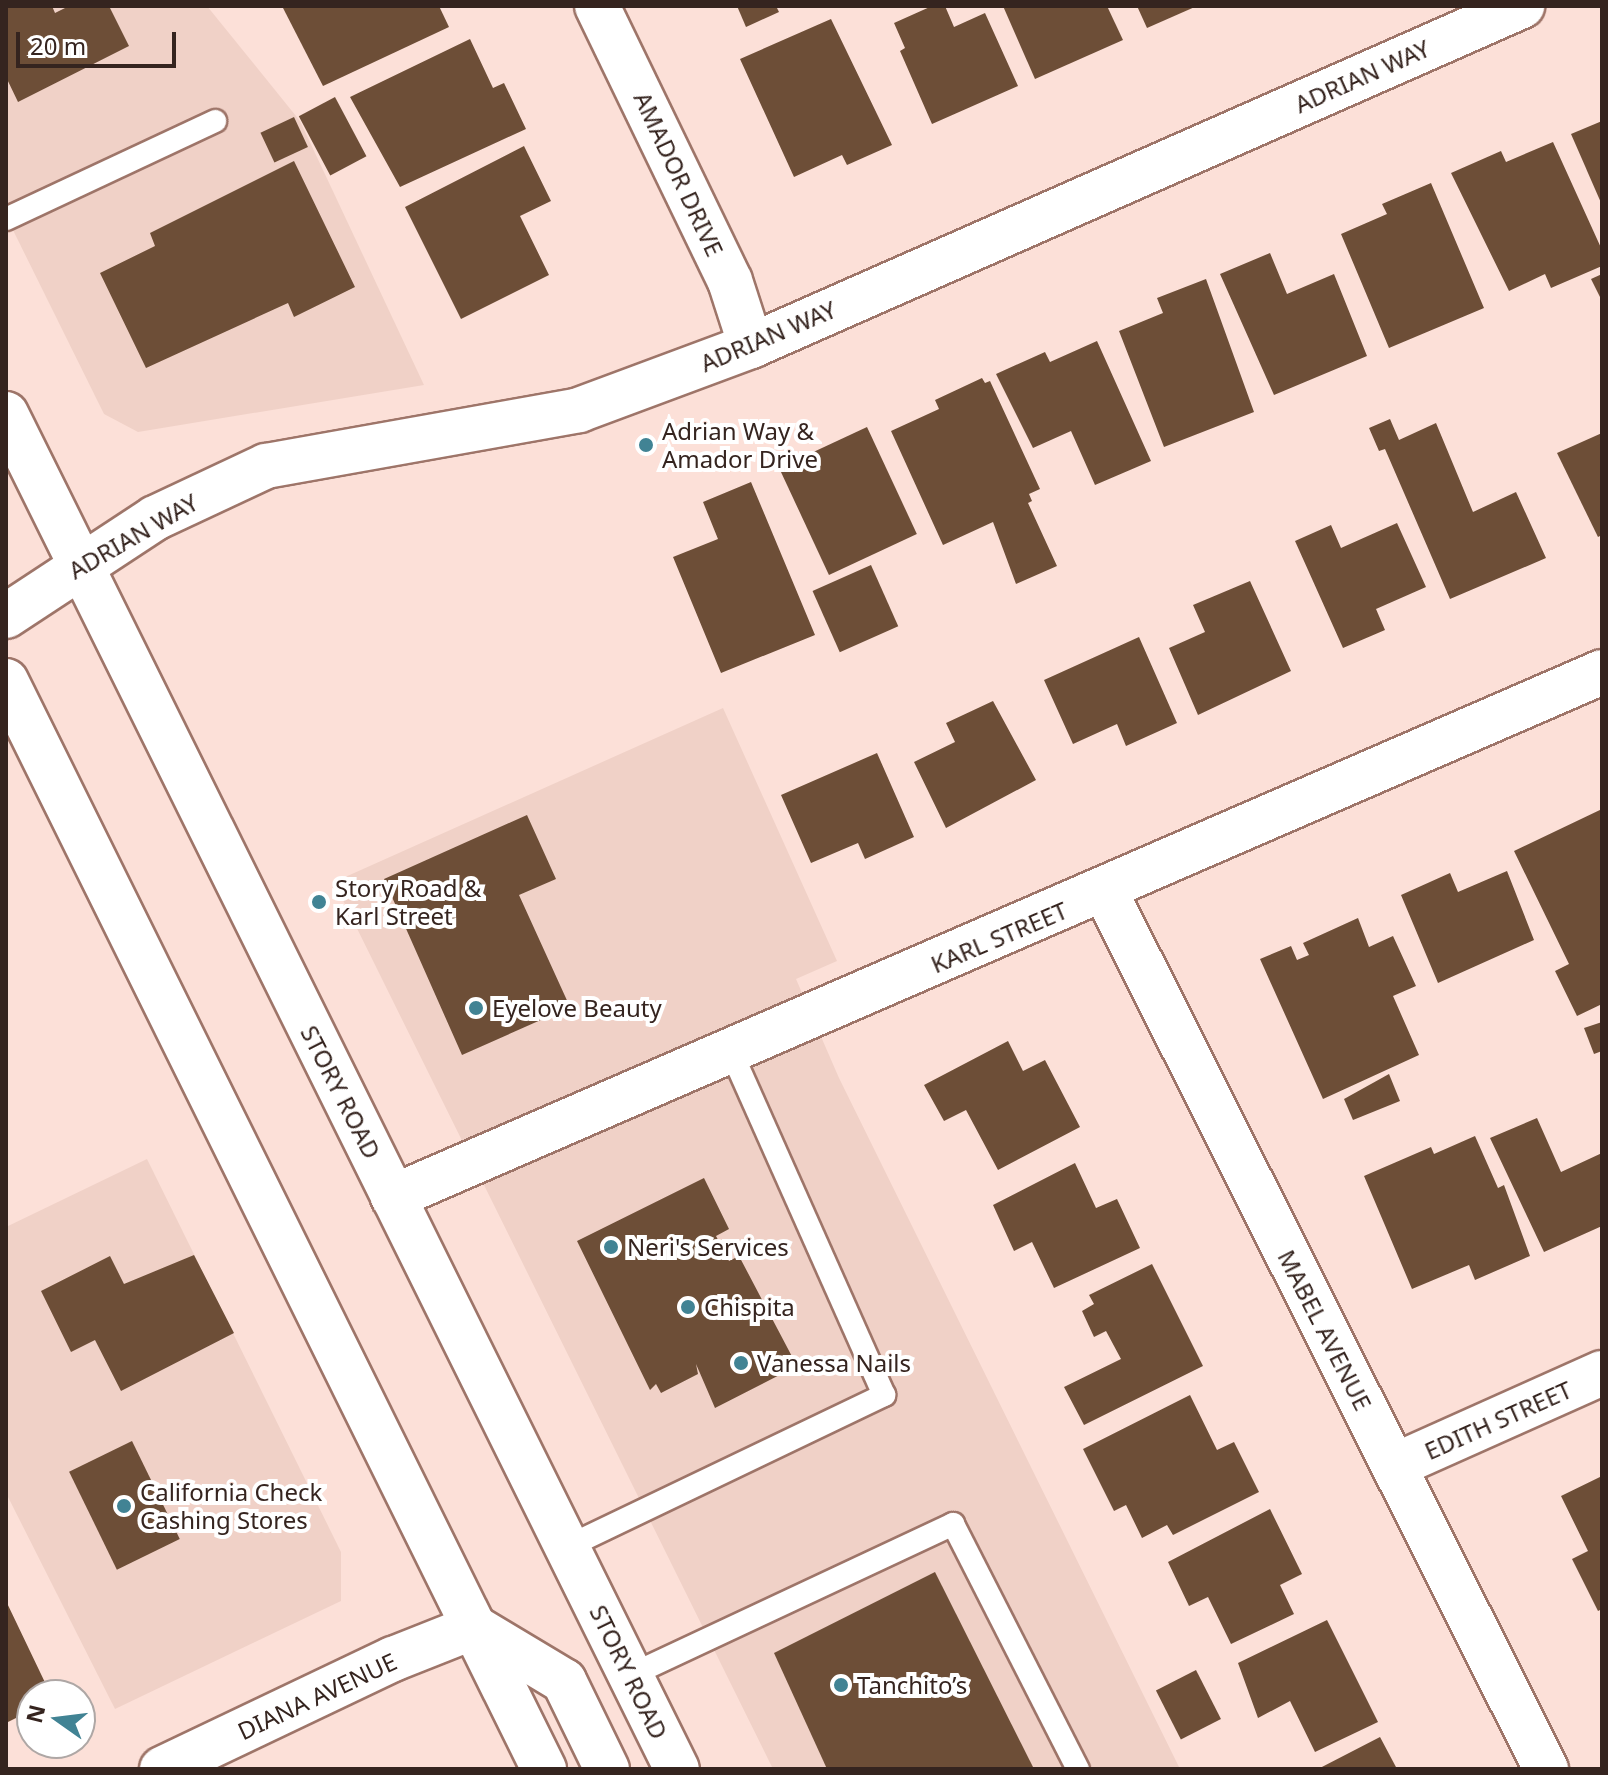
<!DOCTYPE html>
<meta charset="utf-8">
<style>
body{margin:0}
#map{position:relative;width:1608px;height:1775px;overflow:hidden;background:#fce0d8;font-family:"Noto Sans",sans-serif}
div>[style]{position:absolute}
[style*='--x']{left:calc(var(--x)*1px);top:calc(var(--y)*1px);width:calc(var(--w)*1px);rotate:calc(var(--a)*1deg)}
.built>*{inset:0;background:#f0d1c7}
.building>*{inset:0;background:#6d4e37;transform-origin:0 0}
.roads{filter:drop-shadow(2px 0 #9e7569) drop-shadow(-2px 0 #9e7569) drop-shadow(0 2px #9e7569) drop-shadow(0 -2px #9e7569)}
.lane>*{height:22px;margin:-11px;padding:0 11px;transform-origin:11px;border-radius:11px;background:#fff}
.street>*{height:44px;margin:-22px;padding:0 22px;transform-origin:22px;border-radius:22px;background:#fff}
.secondary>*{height:44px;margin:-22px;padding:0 22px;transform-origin:22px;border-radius:22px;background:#fff}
.primary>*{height:44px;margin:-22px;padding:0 22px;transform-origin:22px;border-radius:22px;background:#fff}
.dots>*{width:22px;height:22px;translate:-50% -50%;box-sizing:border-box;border:4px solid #fff;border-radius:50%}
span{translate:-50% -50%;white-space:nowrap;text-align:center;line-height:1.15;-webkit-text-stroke:8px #fff;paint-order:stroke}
.street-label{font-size:24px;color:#35241f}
.poi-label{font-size:24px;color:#35241f}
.left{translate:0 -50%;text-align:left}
.frame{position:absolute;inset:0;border:8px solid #35241f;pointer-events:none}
.north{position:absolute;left:16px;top:1679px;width:80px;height:80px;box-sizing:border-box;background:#fff;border:2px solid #aea7a5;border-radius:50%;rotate:284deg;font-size:22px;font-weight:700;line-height:32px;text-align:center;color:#35241f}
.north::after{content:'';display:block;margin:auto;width:28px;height:36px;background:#418394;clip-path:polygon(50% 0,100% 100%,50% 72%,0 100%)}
.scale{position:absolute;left:16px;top:32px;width:160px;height:36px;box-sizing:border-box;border:4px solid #35241f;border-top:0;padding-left:10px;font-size:24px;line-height:28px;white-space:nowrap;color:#35241f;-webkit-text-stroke:6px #fff;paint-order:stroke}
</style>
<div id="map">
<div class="built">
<div style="clip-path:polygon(6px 6px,207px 6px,300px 121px,424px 385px,138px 432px,104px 414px,6px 216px)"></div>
<div style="clip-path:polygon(723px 708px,837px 961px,796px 979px,839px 1078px,1180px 1769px,773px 1769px,334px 882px)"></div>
<div style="clip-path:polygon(147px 1159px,341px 1552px,341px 1601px,115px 1709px,6px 1493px,6px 1227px)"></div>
</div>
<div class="building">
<div style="clip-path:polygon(6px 6px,52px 6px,55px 13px,69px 6px,109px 6px,129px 46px,18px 102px,6px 77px)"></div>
<div style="clip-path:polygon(282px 6px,439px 6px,449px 27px,323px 86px)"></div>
<div style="clip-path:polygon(737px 6px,776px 6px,779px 12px,746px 27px)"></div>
<div style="clip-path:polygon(932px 6px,945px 6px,954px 27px,985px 13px,1018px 86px,932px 124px,900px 51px,905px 48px,894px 23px)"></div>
<div style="clip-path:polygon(1003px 6px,1107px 6px,1123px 40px,1035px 79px)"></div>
<div style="clip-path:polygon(1137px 6px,1197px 6px,1147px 28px)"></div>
<div style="clip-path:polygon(831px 19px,892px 145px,847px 165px,842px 155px,794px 177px,740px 59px)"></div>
<div style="clip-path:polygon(470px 39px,493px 88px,504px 83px,526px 129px,400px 187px,350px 97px)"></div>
<div style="left:335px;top:97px;width:67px;height:41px;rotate:62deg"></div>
<div style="left:294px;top:117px;width:33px;height:37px;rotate:65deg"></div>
<div style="clip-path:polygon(1602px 121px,1602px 205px,1571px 134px)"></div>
<div style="clip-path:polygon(1553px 142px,1602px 250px,1602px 266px,1551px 288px,1545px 274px,1509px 291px,1451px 173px,1501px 151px,1506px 162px)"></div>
<div style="clip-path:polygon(524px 146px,551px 201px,520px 216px,549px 275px,461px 319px,405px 207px)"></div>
<div style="clip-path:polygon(294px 161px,355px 287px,294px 317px,288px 303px,146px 368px,100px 273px,155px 246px,150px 233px)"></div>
<div style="clip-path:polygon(1431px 183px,1484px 308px,1389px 348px,1341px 234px,1387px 214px,1382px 204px)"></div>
<div style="clip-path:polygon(1270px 253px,1287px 294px,1334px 274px,1367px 356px,1274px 395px,1220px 274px)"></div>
<div style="clip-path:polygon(1602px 274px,1602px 301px,1591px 279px)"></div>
<div style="clip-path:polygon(1206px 279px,1254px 412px,1164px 447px,1119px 331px,1163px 313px,1157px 298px)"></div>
<div style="clip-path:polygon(1097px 341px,1151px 461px,1095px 485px,1071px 431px,1033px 448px,996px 374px,1045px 352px,1050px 362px)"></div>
<div style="clip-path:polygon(982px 378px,985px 383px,990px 381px,1040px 489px,1029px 494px,1032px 501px,1028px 503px,1057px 566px,1016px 584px,993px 522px,943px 545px,891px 431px,939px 409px,935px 400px)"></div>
<div style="clip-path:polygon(1390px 419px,1399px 440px,1436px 423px,1473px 512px,1516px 492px,1546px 558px,1450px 599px,1385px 449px,1379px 451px,1369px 428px)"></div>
<div style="left:867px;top:427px;width:118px;height:97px;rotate:65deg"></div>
<div style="clip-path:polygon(1602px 433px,1602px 535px,1598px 537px,1557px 453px)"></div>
<div style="clip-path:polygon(751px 482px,815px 635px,721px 673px,673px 557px,718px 539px,703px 502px)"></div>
<div style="clip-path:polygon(1397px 523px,1426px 587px,1376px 609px,1385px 630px,1343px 648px,1295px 541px,1331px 525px,1341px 548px)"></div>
<div style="left:871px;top:565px;width:67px;height:64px;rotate:66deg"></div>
<div style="clip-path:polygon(1250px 581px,1291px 671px,1198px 715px,1169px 648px,1205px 632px,1193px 605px)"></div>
<div style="clip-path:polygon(1139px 637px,1177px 723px,1126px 746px,1117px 724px,1073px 744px,1044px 680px)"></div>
<div style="clip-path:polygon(993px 701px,1036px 780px,946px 828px,914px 762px,955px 742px,946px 723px)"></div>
<div style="clip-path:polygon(877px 753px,914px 837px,865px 859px,858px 843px,811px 863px,781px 795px)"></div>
<div style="clip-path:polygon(1602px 809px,1602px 1004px,1577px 1016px,1555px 971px,1569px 964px,1514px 851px)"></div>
<div style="clip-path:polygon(527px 815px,556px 879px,519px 895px,570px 1007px,462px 1055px,384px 879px)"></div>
<div style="clip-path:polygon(1507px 871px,1534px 940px,1438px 983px,1401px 895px,1450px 873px,1458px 892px)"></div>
<div style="clip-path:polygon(1358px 918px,1369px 947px,1393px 936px,1416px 986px,1393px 996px,1419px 1055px,1323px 1099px,1260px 959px,1291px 946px,1297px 960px,1309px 955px,1303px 943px)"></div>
<div style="clip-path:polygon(1602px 1022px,1602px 1051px,1594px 1054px,1584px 1028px)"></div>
<div style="clip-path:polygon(1008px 1041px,1023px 1071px,1045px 1060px,1080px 1127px,998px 1170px,966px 1110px,944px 1121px,924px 1085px)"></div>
<div style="clip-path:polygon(1389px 1074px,1400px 1101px,1353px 1120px,1344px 1099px)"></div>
<div style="clip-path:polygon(1537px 1118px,1561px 1172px,1602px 1153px,1602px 1226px,1544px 1252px,1490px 1138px)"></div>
<div style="clip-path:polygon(1475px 1136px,1498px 1188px,1504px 1185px,1530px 1256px,1475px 1280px,1469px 1265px,1412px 1289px,1364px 1176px,1431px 1147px,1434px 1154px)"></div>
<div style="clip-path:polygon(1075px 1163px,1096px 1208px,1117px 1199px,1140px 1248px,1054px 1288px,1032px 1242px,1014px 1251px,993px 1205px)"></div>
<div style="clip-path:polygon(704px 1178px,729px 1229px,716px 1236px,729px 1261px,739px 1256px,797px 1366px,715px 1408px,696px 1364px,698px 1374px,661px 1393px,656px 1384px,650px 1390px,577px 1241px)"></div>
<div style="clip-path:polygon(194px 1255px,234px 1333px,121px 1391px,95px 1340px,71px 1352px,41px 1291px,110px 1256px,124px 1284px)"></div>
<div style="clip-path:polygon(1152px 1264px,1203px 1366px,1084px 1425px,1064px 1387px,1121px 1359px,1106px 1331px,1094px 1337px,1082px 1311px,1094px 1304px,1089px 1295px)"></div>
<div style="clip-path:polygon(1190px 1395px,1217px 1450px,1234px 1442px,1259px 1492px,1173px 1535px,1167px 1525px,1142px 1538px,1126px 1505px,1114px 1511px,1083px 1449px)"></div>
<div style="left:132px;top:1441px;width:109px;height:70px;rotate:64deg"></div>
<div style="clip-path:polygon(1602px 1476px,1602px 1609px,1598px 1611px,1572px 1559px,1588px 1551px,1561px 1496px)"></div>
<div style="clip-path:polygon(1270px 1509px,1302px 1574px,1280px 1585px,1294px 1614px,1231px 1644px,1208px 1597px,1189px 1606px,1168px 1562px)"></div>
<div style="clip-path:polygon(935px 1572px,1034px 1769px,827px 1769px,774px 1653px)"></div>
<div style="clip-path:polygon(6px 1601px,51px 1695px,32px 1695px,32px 1710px,6px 1723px)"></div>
<div style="clip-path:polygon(1327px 1620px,1378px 1722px,1315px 1752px,1290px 1701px,1258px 1718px,1238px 1663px)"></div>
<div style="left:1196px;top:1670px;width:55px;height:45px;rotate:63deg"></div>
<div style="clip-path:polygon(1380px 1737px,1397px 1769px,1318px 1769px)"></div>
</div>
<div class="roads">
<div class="lane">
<div style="--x:6;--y:219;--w:231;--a:-25.1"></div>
<div style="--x:567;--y:1547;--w:352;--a:-25.6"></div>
<div style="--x:884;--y:1395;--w:376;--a:-114"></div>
<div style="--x:631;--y:1675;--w:356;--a:-25.1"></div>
<div style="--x:953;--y:1524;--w:275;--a:63"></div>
</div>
<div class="street">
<div style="--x:597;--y:6;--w:305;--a:64.2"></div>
<div style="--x:730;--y:281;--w:68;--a:72.1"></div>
<div style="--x:1105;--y:891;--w:983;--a:63.33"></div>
<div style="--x:1394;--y:1466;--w:228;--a:-24.1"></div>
<div style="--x:162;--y:1769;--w:256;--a:-25.5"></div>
<div style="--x:393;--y:1659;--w:87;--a:-21.6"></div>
</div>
<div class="secondary">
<div style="--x:6;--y:616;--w:178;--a:-33.3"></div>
<div style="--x:155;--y:518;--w:123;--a:-25.1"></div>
<div style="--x:266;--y:466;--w:318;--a:-10.1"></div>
<div style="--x:579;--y:410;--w:184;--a:-20.4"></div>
<div style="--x:751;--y:346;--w:843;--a:-23.8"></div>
<div style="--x:393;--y:1197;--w:1318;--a:-23.47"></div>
</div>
<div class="primary">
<div style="--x:6;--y:414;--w:1512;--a:63.66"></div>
<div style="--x:6;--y:681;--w:1214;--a:63.69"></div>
<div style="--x:474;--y:1627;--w:105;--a:31"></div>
<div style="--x:564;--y:1681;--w:98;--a:64"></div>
</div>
</div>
<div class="dots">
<div style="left:646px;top:445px;background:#418394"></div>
<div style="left:319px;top:902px;background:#418394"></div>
<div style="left:476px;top:1008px;background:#418394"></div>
<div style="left:611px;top:1247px;background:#418394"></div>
<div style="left:688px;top:1307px;background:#418394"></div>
<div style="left:741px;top:1363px;background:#418394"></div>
<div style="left:124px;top:1506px;background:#418394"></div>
<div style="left:841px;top:1685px;background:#418394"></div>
</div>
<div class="street-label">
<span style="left:1362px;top:76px;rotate:-24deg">ADRIAN WAY</span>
<span style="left:679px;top:174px;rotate:65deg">AMADOR DRIVE</span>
<span style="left:768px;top:336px;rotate:-23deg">ADRIAN WAY</span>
<span style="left:133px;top:536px;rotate:-30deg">ADRIAN WAY</span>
<span style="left:999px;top:937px;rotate:-23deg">KARL STREET</span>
<span style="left:341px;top:1092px;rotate:63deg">STORY ROAD</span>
<span style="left:1325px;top:1330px;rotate:63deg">MABEL AVENUE</span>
<span style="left:1498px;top:1420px;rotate:-24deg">EDITH STREET</span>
<span style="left:629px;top:1672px;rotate:64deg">STORY ROAD</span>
<span style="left:317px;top:1696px;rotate:-25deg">DIANA AVENUE</span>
</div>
<div class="poi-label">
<span class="left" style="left:662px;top:445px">Adrian Way &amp;<br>Amador Drive</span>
<span class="left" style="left:335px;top:902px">Story Road &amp;<br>Karl Street</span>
<span class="left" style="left:492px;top:1008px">Eyelove Beauty</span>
<span class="left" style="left:627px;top:1247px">Neri's Services</span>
<span class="left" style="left:704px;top:1307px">Chispita</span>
<span class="left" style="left:757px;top:1363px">Vanessa Nails</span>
<span class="left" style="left:140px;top:1506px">California Check<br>Cashing Stores</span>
<span class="left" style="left:857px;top:1685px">Tanchito’s</span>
</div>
<div class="frame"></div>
<div class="north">N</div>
<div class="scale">20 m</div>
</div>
